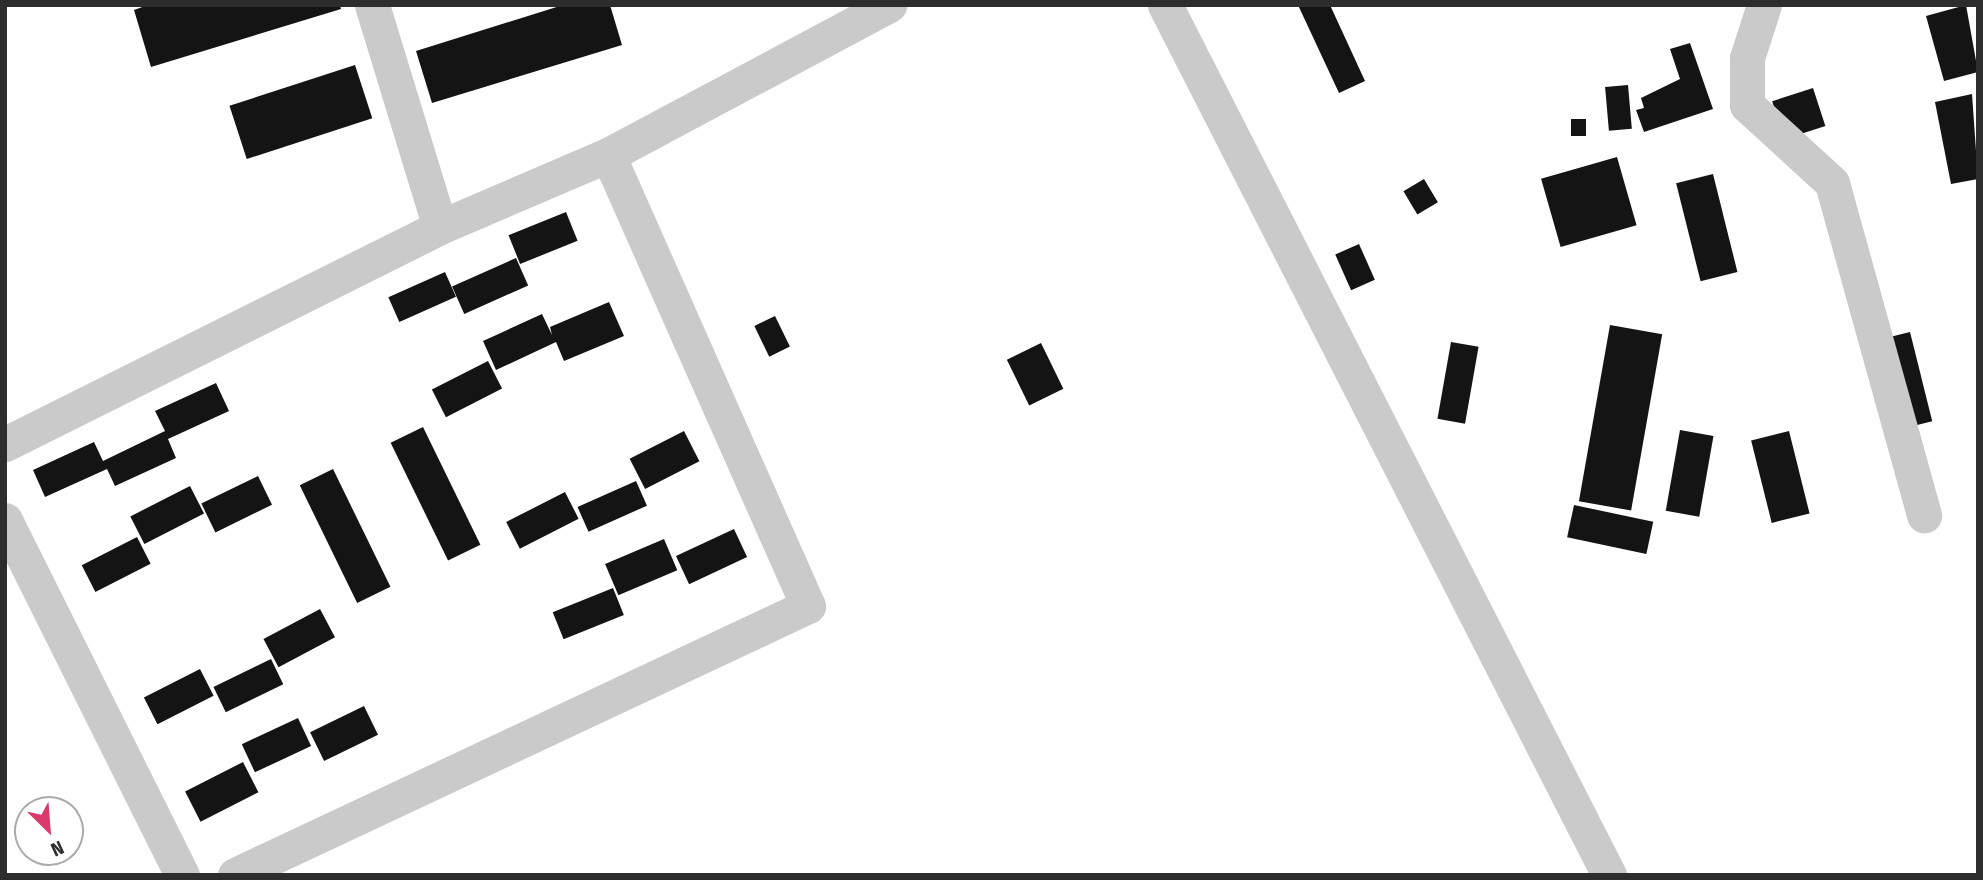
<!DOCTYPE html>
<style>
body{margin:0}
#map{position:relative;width:1983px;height:880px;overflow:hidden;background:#fff;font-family:"Fira Sans Condensed",sans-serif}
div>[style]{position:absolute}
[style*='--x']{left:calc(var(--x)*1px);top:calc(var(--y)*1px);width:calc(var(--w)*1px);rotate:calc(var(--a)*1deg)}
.building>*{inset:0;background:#141414;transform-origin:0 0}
.minor>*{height:35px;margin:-17.5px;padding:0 17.5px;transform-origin:17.5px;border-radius:17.5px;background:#cacaca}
span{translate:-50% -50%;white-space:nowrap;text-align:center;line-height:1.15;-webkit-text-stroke:7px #fff;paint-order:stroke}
.frame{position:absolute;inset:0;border:7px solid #2d2d2d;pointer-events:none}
.north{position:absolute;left:14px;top:796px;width:70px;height:70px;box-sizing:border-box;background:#fff;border:2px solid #ababab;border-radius:50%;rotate:155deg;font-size:19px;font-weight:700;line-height:28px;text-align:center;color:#2d2d2d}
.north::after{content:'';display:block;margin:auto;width:24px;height:32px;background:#d83b6c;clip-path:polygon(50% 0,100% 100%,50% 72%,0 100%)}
</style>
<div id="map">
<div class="building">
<div style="clip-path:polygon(148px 5px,340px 5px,341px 9px,151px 67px,134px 10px)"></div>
<div style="clip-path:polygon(563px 5px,610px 5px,622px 45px,432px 103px,416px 51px)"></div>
<div style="clip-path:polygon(1298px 5px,1330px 5px,1365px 81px,1339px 93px)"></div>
<div style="clip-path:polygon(1966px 5px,1978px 72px,1944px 81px,1926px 16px)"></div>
<div style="clip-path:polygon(1690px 43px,1713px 109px,1644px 132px,1636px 110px,1644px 108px,1641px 98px,1680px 79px,1670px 49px)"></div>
<div style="left:355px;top:65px;width:56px;height:132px;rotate:72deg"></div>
<div style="left:1628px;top:85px;width:44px;height:23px;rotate:85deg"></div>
<div style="left:1813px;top:88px;width:40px;height:43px;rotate:72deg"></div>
<div style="clip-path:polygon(1972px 94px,1978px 179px,1951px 184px,1935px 102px)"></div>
<div style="left:1571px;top:119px;width:15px;height:17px"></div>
<div style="left:1617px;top:157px;width:71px;height:79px;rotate:74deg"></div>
<div style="left:1713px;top:174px;width:101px;height:38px;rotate:76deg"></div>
<div style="left:1424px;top:179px;width:27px;height:24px;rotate:59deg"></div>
<div style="left:566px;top:212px;width:31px;height:62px;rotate:68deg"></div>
<div style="left:1359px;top:244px;width:39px;height:26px;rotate:66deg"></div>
<div style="left:516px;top:258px;width:30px;height:70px;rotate:66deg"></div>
<div style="left:445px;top:272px;width:27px;height:62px;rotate:66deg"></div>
<div style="clip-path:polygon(609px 302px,624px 336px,564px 361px,556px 342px,496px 370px,483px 341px,542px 314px,552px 335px,550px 327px)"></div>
<div style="left:775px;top:316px;width:34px;height:23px;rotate:64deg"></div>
<div style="left:1610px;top:325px;width:53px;height:179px;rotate:10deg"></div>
<div style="left:1910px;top:332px;width:92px;height:26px;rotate:76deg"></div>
<div style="left:1451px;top:342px;width:28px;height:78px;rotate:10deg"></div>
<div style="left:1041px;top:343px;width:51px;height:38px;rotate:64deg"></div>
<div style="left:488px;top:361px;width:31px;height:63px;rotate:63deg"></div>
<div style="clip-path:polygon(216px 383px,229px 411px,168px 439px,176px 458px,115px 486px,107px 469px,45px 497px,33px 470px,94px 442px,103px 461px,165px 431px,155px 411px)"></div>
<div style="left:423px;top:427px;width:131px;height:36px;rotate:64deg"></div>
<div style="left:1680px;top:430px;width:34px;height:82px;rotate:10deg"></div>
<div style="left:684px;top:431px;width:34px;height:61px;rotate:63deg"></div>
<div style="left:1789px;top:431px;width:85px;height:39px;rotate:76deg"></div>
<div style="left:333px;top:469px;width:131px;height:37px;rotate:64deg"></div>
<div style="left:258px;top:476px;width:32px;height:63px;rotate:64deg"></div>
<div style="left:636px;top:481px;width:27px;height:64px;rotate:66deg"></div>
<div style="left:190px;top:486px;width:31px;height:67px;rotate:63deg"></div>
<div style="left:565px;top:492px;width:30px;height:66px;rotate:63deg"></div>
<div style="left:1574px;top:505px;width:81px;height:33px;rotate:12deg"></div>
<div style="left:734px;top:529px;width:31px;height:64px;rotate:65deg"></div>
<div style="left:137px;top:537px;width:30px;height:62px;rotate:63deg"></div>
<div style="left:664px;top:539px;width:34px;height:64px;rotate:67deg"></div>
<div style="left:613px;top:588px;width:29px;height:65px;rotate:68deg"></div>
<div style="left:320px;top:609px;width:32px;height:64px;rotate:62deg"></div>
<div style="left:271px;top:659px;width:28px;height:64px;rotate:64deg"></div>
<div style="left:200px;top:669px;width:30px;height:63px;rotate:63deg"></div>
<div style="left:364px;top:706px;width:32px;height:60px;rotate:64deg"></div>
<div style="left:298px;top:718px;width:31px;height:62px;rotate:65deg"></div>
<div style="left:243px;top:762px;width:34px;height:65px;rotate:63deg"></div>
</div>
<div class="minor">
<div style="--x:372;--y:5;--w:232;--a:73"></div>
<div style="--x:1165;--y:5;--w:977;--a:62.96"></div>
<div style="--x:1764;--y:5;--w:56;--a:107.8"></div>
<div style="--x:1747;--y:58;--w:47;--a:90"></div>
<div style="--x:1747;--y:105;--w:115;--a:42.5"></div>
<div style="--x:1832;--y:183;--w:345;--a:74.5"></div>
<div style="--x:5;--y:444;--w:486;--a:-26.5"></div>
<div style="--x:440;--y:227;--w:183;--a:-23.2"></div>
<div style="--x:608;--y:155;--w:319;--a:-28.1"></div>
<div style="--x:5;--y:520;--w:397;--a:63.5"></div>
<div style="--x:235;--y:875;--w:633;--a:-25.15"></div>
<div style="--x:808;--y:606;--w:493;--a:-113.9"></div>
</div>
<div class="frame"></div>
<div class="north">N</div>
</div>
